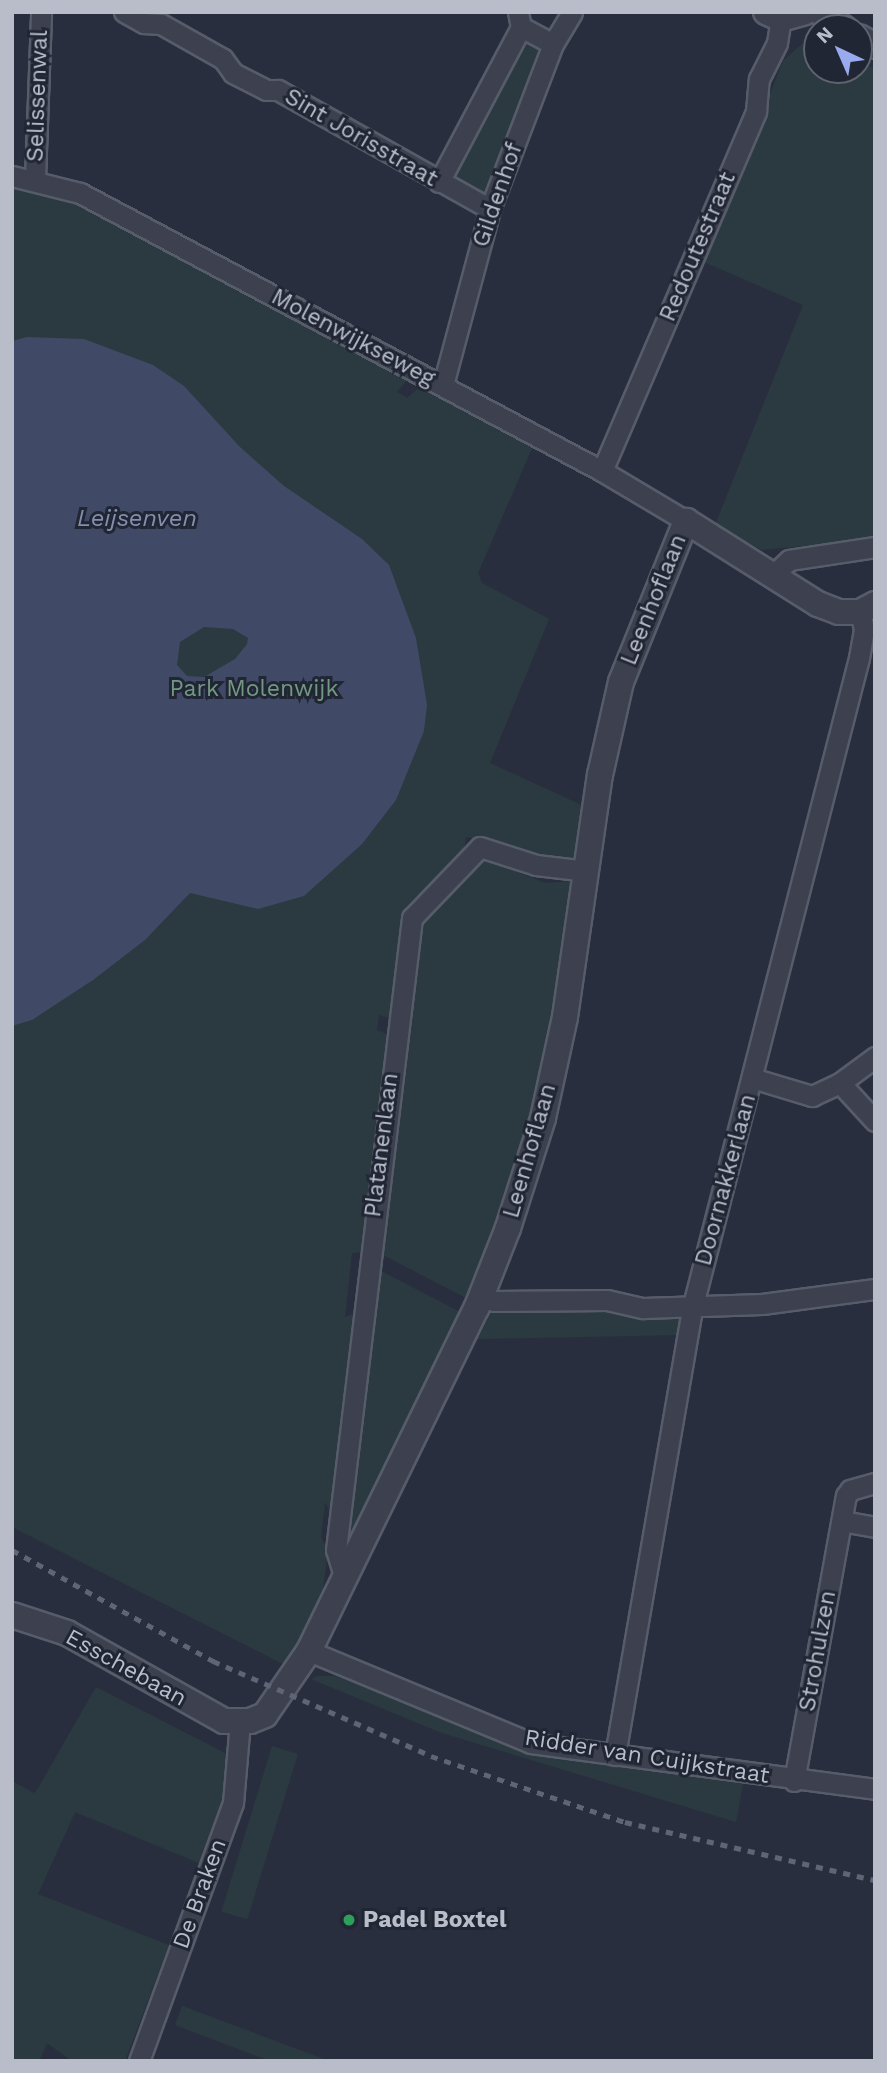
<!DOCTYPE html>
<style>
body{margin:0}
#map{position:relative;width:887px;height:2073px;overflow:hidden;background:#292e3f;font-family:"Work Sans",sans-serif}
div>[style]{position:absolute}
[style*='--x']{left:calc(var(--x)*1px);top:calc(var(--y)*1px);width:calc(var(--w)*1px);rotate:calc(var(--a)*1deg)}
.green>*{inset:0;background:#2b3a40;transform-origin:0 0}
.water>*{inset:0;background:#404966}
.roads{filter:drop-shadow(2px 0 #575c6a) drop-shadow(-2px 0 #575c6a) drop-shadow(0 2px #575c6a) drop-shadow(0 -2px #575c6a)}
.minor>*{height:19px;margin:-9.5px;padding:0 9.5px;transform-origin:9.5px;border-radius:9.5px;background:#3d414f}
.tertiary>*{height:24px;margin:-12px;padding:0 12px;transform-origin:12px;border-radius:12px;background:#3d414f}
.rail>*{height:5px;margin-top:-2.5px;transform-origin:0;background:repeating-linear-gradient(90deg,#5f6476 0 7px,transparent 0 14px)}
.dots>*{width:19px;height:19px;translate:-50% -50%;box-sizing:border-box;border:4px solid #212635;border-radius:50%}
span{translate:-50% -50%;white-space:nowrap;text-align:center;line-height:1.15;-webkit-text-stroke:6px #212635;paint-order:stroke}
.street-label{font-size:23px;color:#b9bdca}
.park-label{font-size:23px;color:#739882}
.poi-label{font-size:23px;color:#b9bdca;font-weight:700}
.left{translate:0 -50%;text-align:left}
.water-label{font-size:24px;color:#848eae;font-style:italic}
.frame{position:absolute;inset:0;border:14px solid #b9bdca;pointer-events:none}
.north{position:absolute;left:803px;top:14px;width:70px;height:70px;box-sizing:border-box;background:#212635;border:2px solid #5e6271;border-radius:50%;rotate:316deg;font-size:19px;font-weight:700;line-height:28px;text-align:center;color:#b9bdca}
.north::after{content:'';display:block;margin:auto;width:24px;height:32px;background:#9aaaee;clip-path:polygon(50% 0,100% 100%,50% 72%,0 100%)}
</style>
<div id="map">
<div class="green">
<div style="clip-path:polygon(523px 32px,548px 45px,485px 199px,449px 182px)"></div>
<div style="clip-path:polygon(817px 40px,817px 70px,859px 70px,859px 60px,875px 69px,875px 539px,762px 550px,715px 525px,803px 305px,704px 262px,783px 61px,803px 43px)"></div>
<div style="clip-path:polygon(12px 183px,52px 189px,409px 378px,397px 392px,407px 398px,422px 385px,533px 446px,478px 573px,482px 583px,549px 619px,490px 763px,586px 807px,577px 858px,537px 860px,501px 842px,466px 837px,464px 849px,403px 919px,391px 1019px,379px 1015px,377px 1030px,389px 1035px,363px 1252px,352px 1253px,345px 1317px,358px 1312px,332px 1515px,325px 1502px,321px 1537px,328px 1552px,322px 1596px,285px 1665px,12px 1527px)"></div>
<div style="clip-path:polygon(482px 858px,545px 883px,575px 881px,535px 1112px,472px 1301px,381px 1254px,419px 921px)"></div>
<div style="clip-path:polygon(381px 1271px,466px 1315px,348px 1553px,377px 1280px)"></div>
<div style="clip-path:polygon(639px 1304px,682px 1315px,679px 1335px,478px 1339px,492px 1311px)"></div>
<div style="clip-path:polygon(318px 1676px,335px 1676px,530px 1749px,603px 1765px,743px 1784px,736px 1822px,442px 1733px,311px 1679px)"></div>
<div style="clip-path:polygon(96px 1687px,233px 1757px,234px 1766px,199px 1863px,75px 1812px,38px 1894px,169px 1945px,125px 2061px,72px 2061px,47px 2043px,39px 2061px,12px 2061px,12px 1781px,34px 1793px,37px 1790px)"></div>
<div style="left:272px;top:1746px;width:27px;height:173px;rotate:17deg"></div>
<div style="clip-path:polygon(182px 2006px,329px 2061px,270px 2061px,175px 2025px)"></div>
</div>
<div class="water">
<div style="clip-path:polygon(evenodd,27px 337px,84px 339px,153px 365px,184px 386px,240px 447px,284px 486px,362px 539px,389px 565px,416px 638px,427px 705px,424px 731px,396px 800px,362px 844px,304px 896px,258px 909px,190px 893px,145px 940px,93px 980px,32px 1020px,12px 1026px,12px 341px,27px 337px,204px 627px,233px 629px,248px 638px,247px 644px,235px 659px,204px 677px,187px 676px,177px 665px,180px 642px,204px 627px)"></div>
</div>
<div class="roads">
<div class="minor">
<div style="--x:124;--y:12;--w:23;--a:29"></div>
<div style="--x:144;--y:23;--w:17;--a:3"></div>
<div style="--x:161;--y:24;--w:71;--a:29.4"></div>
<div style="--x:223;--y:59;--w:17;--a:54"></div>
<div style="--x:233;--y:73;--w:37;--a:27"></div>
<div style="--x:266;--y:90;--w:12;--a:0"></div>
<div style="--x:278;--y:90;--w:243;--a:29.3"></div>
<div style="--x:518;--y:12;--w:15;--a:79"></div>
<div style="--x:521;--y:27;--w:36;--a:28"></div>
<div style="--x:12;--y:176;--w:70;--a:14"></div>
<div style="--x:80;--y:193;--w:591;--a:28.04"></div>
<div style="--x:602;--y:471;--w:98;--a:30.8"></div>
<div style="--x:35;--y:179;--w:167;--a:-87.9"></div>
<div style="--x:439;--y:182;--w:175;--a:-62.1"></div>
<div style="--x:443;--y:385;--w:182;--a:-75"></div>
<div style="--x:490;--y:209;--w:177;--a:-69.1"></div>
<div style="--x:553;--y:44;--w:37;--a:-59"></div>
<div style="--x:602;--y:471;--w:392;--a:-66.8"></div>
<div style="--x:756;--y:111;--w:32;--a:-85"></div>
<div style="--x:759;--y:79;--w:40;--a:-63.4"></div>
<div style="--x:777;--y:43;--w:24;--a:-81"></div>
<div style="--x:773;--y:575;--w:22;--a:-43"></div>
<div style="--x:789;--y:560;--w:87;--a:-8.6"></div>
<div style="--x:752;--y:1078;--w:63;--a:16.7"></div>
<div style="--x:812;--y:1096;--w:31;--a:-25"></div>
<div style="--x:840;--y:1083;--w:44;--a:-36.6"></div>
<div style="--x:840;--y:1083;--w:52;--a:47.4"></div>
<div style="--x:481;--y:1297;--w:14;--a:17"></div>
<div style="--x:494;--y:1301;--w:113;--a:-0.5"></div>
<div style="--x:607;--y:1300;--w:37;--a:13"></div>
<div style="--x:643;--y:1308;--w:119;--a:-1.9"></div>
<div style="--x:762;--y:1304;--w:114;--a:-7.6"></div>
<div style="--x:842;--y:1521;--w:34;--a:10"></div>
<div style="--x:345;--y:1579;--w:30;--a:-107"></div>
<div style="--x:336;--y:1550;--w:637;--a:-83.14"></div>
<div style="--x:412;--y:918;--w:98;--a:-46.2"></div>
<div style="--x:480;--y:847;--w:59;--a:17.8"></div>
<div style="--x:536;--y:865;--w:51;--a:6.7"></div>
<div style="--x:309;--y:1651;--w:240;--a:22.5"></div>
<div style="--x:531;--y:1743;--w:347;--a:7.6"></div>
<div style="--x:615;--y:1755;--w:457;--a:-80.2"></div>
<div style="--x:693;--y:1305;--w:668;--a:-75.61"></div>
<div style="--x:859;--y:658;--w:29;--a:-80"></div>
<div style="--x:864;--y:629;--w:17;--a:-103"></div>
<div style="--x:794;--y:1781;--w:290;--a:-79.7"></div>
<div style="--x:846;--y:1496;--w:7;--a:-56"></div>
<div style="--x:850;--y:1490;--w:26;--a:-16"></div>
<div style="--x:139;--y:2061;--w:275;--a:-70"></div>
<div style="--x:233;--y:1803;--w:81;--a:-85.1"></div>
</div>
<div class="tertiary">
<div style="--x:766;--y:12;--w:17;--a:25"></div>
<div style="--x:781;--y:19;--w:25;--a:-16"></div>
<div style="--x:820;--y:12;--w:29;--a:34"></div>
<div style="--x:859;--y:37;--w:18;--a:29"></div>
<div style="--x:12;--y:1615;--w:58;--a:18.1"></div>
<div style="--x:67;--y:1633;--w:180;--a:29.3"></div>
<div style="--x:224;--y:1721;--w:26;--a:0"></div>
<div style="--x:250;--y:1721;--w:16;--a:-22"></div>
<div style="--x:265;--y:1715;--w:78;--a:-55.5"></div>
<div style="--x:309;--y:1651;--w:383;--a:-64"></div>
<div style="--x:477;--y:1307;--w:85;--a:-68.6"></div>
<div style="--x:508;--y:1228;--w:115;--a:-72.3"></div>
<div style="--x:543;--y:1118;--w:103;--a:-77.7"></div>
<div style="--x:565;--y:1017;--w:245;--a:-81.8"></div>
<div style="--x:600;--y:775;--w:95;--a:-77.3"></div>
<div style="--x:621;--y:682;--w:174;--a:-68"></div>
<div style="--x:686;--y:521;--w:156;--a:32.2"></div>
<div style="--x:818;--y:604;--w:22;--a:21"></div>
<div style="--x:839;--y:612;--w:21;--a:0"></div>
<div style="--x:860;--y:612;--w:17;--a:-28"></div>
</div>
</div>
<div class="rail">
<div style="--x:12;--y:1550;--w:230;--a:28.9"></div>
<div style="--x:213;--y:1661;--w:238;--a:23.5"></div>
<div style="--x:431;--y:1756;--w:205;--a:18.8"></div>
<div style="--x:625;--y:1822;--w:257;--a:13.1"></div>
</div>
<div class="dots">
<div style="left:349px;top:1920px;background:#2e9e5b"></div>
</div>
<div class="street-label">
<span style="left:38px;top:96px;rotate:-88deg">Selissenwal</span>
<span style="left:361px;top:138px;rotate:30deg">Sint Jorisstraat</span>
<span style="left:498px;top:195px;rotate:-71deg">Gildenhof</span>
<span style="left:698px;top:247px;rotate:-67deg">Redoutestraat</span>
<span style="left:353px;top:338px;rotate:28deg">Molenwijkseweg</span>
<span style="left:654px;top:600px;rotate:-68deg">Leenhoflaan</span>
<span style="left:382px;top:1145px;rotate:-83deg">Platanenlaan</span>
<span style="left:530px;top:1151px;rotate:-74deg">Leenhoflaan</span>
<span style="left:726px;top:1180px;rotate:-75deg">Doornakkerlaan</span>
<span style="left:818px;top:1651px;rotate:-80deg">Strohulzen</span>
<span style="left:126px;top:1668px;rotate:29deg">Esschebaan</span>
<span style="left:647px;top:1757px;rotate:9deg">Ridder van Cuijkstraat</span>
<span style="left:200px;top:1894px;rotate:-70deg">De Braken</span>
</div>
<div class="park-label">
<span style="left:254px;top:689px">Park Molenwijk</span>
</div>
<div class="poi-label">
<span class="left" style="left:363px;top:1920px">Padel Boxtel</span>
</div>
<div class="water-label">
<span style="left:137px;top:519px">Leijsenven</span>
</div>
<div class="frame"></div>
<div class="north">N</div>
</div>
